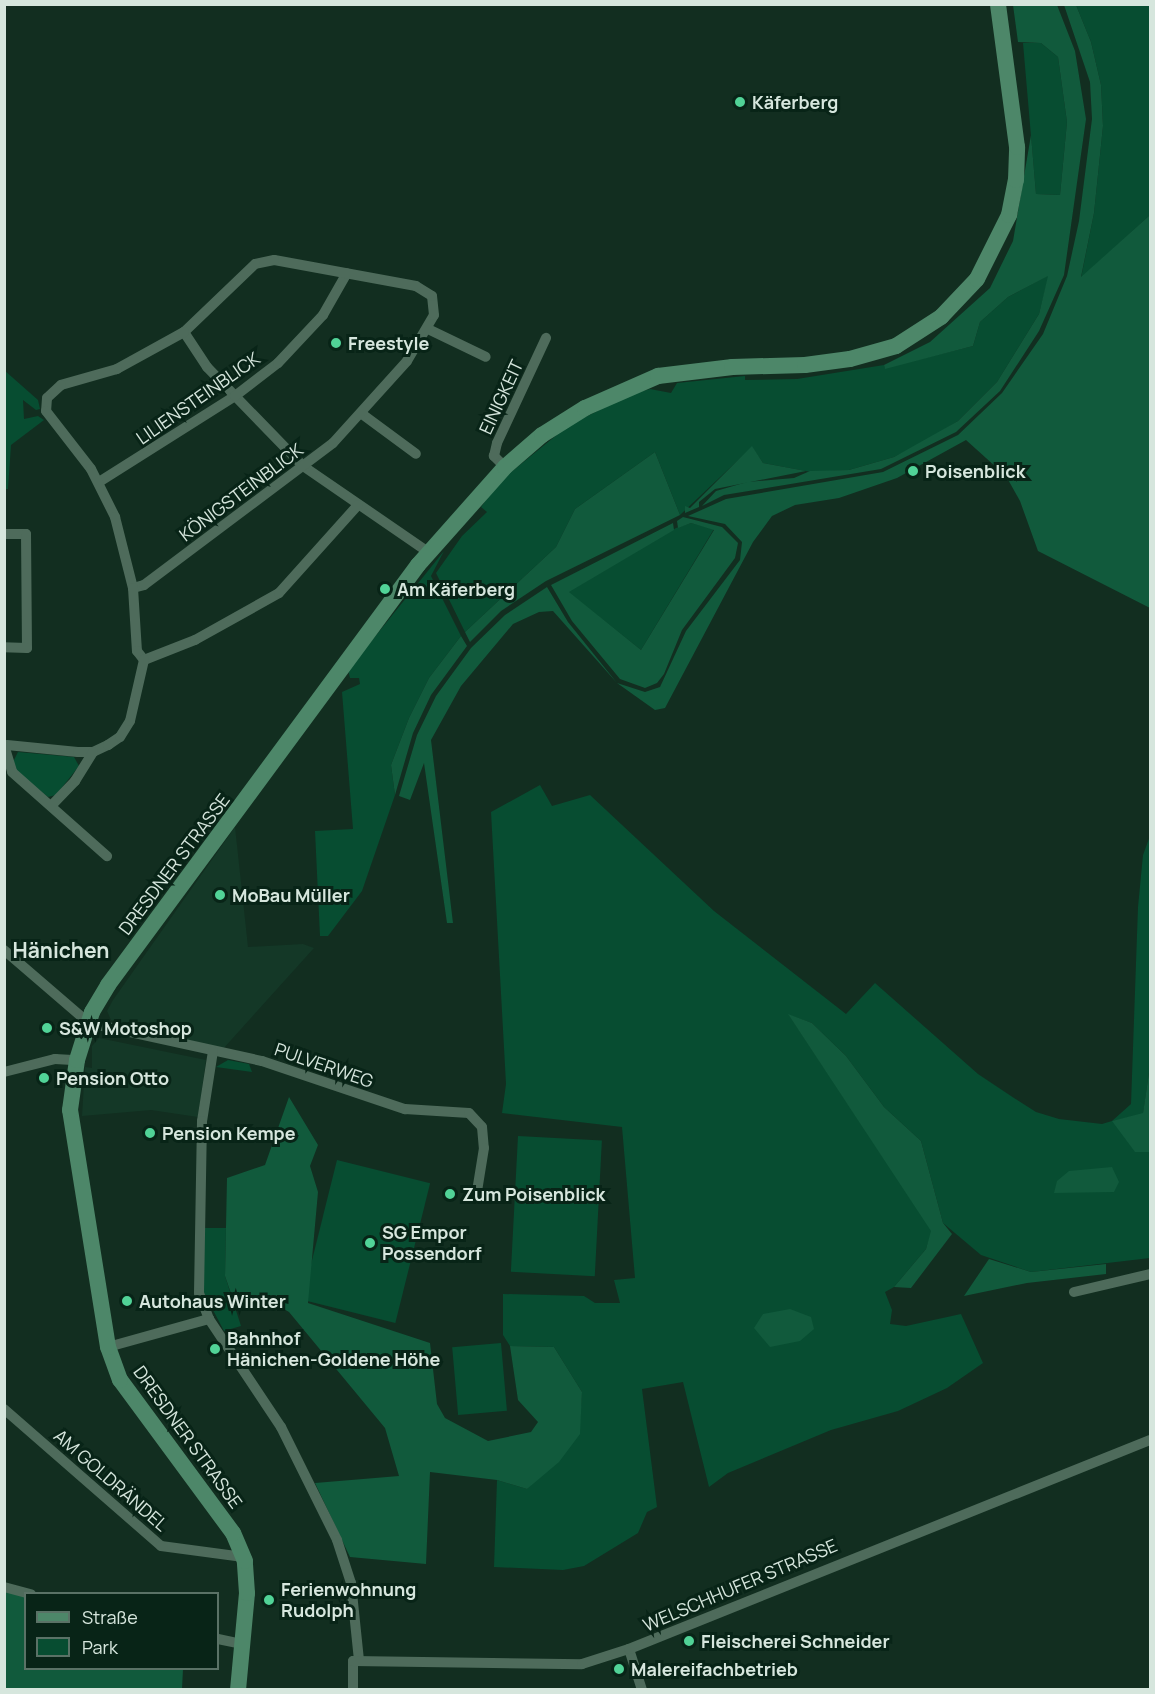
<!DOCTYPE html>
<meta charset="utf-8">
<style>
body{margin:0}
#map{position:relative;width:1155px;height:1694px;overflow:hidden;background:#122e20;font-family:Manrope,sans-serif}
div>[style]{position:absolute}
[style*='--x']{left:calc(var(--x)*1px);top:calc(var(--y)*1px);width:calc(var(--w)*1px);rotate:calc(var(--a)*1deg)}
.built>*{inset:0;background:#143827}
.green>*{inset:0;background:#074d31;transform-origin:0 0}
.forest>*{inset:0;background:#115a3c}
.street>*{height:10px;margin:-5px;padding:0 5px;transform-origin:5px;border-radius:5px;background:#4e6b5b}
.primary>*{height:16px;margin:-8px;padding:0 8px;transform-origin:8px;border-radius:8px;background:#4d8769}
.dots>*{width:16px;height:16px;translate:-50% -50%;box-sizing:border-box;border:3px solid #082417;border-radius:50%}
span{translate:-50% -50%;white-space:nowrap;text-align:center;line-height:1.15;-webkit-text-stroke:6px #082417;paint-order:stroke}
.poi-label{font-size:18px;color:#d6e6dd;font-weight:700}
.left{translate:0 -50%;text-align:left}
.street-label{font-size:18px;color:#d6e6dd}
.quarter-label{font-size:21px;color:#d6e6dd;font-weight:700}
.frame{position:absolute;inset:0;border:6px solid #d6e6dd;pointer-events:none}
.legend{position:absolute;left:24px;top:1592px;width:195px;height:78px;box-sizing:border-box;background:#082417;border:2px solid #5a7266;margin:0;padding:8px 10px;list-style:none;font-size:18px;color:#d6e6dd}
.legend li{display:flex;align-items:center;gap:12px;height:30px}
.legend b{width:30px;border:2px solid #5a7266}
</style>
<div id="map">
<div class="built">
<div style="clip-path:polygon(235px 827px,248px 947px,303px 944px,314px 948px,223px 1049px,111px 1020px,107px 1011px,113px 1000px)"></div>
<div style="clip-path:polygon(99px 1038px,206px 1060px,198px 1117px,151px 1110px,82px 1116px,85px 1067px,92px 1068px,92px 1046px)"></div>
</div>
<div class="green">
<div style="clip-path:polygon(1076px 5px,1150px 5px,1150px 215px,1081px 278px,1094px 213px,1103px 126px,1101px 85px,1091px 42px)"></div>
<div style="clip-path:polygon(1023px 43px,1041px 43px,1058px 57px,1067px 122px,1060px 195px,1036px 194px)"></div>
<div style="clip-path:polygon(1049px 275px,1039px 314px,997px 382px,958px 421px,925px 441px,894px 457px,849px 470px,811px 472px,763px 463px,752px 447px,680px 515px,655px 452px,575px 509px,556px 547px,465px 632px,436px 573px,462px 536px,487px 512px,481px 507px,500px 481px,569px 425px,632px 394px,650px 389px,671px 393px,677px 383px,745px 376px,745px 380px,797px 379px,884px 365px,885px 368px,973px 346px,980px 322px,1008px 297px)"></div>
<div style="clip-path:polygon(4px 370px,38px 400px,40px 409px,36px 410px,23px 400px,24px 419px,38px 416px,44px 420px,11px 445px,8px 489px,4px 489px)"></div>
<div style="clip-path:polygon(691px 523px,714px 529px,641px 650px,568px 592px,676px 528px)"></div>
<div style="clip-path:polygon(444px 551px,431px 576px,461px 636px,429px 678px,409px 718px,391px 765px,395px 795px,362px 891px,328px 936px,320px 936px,315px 831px,353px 829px,342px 692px,360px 684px,359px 678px,350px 678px,348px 670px)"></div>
<div style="clip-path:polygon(18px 752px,74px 757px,79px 766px,56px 795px,48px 797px,18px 773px,12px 764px)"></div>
<div style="clip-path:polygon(540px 785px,552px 806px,590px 795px,714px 911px,846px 1014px,875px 983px,978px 1074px,1014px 1098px,1036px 1112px,1059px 1119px,1102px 1124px,1112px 1121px,1131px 1104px,1138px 907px,1143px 855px,1150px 836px,1150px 1066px,1143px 1114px,1113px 1121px,1135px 1151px,1150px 1152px,1150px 1258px,1031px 1272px,981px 1255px,943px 1223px,921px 1141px,884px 1107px,846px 1056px,812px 1023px,789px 1015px,932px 1231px,926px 1249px,894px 1287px,885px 1292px,892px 1310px,890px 1324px,906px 1326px,961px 1314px,983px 1363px,947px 1388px,898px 1411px,831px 1430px,728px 1473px,709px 1487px,683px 1382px,642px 1389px,657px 1507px,647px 1512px,638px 1533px,584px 1566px,563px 1570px,494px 1567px,497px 1480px,527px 1489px,579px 1434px,582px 1392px,554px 1347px,510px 1346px,503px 1335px,503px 1294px,584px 1296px,595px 1303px,620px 1303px,614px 1280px,635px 1278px,622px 1127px,502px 1113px,506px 1084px,491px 812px)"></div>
<div style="clip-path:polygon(228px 1060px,249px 1064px,252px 1072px,216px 1067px)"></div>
<div style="left:518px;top:1136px;width:84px;height:136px;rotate:3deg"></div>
<div style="left:337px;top:1160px;width:96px;height:144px;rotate:14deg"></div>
<div style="clip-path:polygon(203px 1228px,226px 1228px,225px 1276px,241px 1326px,224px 1331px,203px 1291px)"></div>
<div style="left:501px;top:1343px;width:68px;height:49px;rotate:85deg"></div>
</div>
<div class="forest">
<div style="clip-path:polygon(1013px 5px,1057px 5px,1075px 51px,1086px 119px,1064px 275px,1039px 331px,1000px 391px,956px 432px,881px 469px,724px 495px,702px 506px,716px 491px,747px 482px,794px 478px,810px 471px,849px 470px,894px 457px,958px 421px,997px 382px,1039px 314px,1048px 276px,1008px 297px,980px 322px,973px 346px,885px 369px,884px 365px,930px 342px,990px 288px,1013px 241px,1031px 135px,1036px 194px,1060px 195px,1067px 122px,1058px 57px,1041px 43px,1018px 42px)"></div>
<div style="clip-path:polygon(1064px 5px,1076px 5px,1091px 42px,1101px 85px,1103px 126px,1094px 213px,1081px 277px,1150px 215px,1150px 608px,1038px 551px,1020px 501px,1006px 476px,966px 440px,897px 478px,839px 498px,795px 505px,772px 516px,753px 542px,665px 708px,655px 710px,617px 683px,553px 611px,539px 612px,513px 624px,461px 686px,431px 740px,453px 923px,447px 923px,424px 763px,410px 800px,399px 796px,417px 735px,436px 696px,471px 648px,505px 615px,547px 587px,568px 622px,617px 683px,645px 692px,660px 687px,686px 631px,740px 560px,742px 542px,725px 524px,688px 516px,726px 499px,883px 472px,958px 435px,1002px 393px,1043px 334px,1067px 276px,1079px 221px,1092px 119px,1090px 82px)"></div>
<div style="clip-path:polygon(752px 446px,763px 463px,806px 471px,715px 489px,699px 502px,699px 507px,685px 513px,685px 506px,690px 508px)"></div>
<div style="clip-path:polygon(655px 452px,680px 515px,546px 581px,501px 611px,470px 642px,465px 632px,556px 547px,575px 509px)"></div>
<div style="clip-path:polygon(683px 517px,722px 527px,738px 543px,735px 558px,682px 630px,664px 674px,657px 683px,645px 688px,620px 679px,572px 621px,551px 585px,673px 523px,674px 530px,569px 592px,641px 650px,714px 530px,691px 523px,678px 528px,677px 521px)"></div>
<div style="clip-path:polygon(461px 636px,467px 646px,431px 695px,413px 733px,395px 795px,391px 765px,409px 718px,429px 678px)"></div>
<div style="clip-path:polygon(1150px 1005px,1150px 1152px,1135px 1152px,1112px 1121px,1143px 1113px,1150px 1066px)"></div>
<div style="clip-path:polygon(788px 1014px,812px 1023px,846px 1056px,884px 1107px,921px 1141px,943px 1223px,952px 1234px,911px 1288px,894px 1287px,926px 1249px,931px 1231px)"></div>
<div style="clip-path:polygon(289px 1097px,318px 1145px,310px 1166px,318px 1192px,308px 1303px,430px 1343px,437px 1404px,445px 1418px,488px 1441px,531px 1432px,538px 1422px,518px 1400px,510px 1346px,554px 1347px,582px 1392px,580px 1434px,559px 1462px,527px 1489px,497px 1480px,430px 1472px,426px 1564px,350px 1557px,315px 1483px,399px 1476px,385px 1428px,289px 1312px,265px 1298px,235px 1305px,225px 1276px,227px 1178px,265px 1165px)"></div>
<div style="clip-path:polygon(1112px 1167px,1119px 1182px,1114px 1192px,1054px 1193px,1057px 1181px,1069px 1171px)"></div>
<div style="clip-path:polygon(989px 1259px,1031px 1272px,1106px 1264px,1106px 1274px,1027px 1283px,964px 1296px)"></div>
<div style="clip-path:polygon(790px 1309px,811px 1317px,814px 1329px,800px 1341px,770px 1347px,754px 1328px,763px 1314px)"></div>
<div style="clip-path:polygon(4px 1590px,25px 1595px,26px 1668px,183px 1669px,182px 1689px,5px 1689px)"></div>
</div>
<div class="street">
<div style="--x:428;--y:329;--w:64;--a:25.8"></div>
<div style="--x:184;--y:332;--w:42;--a:56.7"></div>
<div style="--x:207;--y:367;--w:138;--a:45.9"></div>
<div style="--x:303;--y:466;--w:152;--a:34.5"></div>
<div style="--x:362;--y:414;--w:67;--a:36.5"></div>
<div style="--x:505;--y:467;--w:16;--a:-135"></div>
<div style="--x:494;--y:456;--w:13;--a:-77"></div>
<div style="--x:497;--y:443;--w:116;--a:-65"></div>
<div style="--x:99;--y:482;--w:161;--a:-32.3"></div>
<div style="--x:235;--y:396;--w:54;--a:-37.5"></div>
<div style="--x:278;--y:363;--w:66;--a:-46.8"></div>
<div style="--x:323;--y:315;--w:48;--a:-60.3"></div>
<div style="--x:4;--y:534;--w:22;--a:0"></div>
<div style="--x:26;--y:534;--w:114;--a:89.5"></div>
<div style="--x:27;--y:648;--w:23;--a:-178"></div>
<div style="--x:133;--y:588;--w:11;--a:-15"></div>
<div style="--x:144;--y:585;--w:236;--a:-36.9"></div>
<div style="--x:333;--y:443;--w:110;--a:-47.9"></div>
<div style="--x:407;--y:361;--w:53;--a:-59.6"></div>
<div style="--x:434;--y:315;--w:19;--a:-96"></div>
<div style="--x:432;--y:296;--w:19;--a:-148"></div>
<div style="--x:416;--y:286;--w:144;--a:-169.6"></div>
<div style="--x:274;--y:260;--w:19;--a:168"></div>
<div style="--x:255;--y:264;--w:98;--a:136.2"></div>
<div style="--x:184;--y:332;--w:77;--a:151.1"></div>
<div style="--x:117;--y:369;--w:58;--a:164.1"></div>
<div style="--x:61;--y:385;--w:19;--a:137"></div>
<div style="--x:47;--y:398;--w:13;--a:94"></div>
<div style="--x:46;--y:411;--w:73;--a:52.2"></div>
<div style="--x:91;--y:469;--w:54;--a:63.4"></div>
<div style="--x:115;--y:517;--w:73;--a:75.8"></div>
<div style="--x:133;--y:588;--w:63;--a:86.4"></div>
<div style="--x:137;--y:651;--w:11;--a:52"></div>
<div style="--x:144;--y:660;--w:55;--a:-21.4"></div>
<div style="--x:195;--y:640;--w:96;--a:-29.2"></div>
<div style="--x:279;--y:593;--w:118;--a:-48.1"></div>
<div style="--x:4;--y:745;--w:28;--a:73"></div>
<div style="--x:12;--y:772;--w:127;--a:41.5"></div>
<div style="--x:7;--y:745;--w:71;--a:5.6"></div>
<div style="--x:78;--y:752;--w:15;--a:0"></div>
<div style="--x:93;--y:752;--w:17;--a:-25"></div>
<div style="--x:108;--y:745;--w:14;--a:-34"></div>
<div style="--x:120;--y:737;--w:19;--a:-58"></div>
<div style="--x:130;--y:721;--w:63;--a:-77.1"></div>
<div style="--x:51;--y:806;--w:35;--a:-46"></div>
<div style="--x:75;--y:781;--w:34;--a:-58"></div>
<div style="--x:4;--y:950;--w:103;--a:40.7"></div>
<div style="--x:82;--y:1017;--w:18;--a:27"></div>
<div style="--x:98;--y:1025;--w:168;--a:12.4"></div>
<div style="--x:262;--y:1061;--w:151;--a:18.6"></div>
<div style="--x:405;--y:1109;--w:64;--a:3.6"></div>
<div style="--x:469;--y:1113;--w:19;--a:47"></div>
<div style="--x:482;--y:1127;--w:21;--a:85"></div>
<div style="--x:484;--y:1148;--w:44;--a:99.2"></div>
<div style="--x:213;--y:1051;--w:71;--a:98.9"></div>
<div style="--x:202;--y:1121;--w:172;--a:91"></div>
<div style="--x:199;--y:1293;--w:28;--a:69"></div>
<div style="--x:209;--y:1319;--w:130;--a:56.3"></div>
<div style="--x:281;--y:1427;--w:126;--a:63.6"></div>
<div style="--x:337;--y:1540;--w:45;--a:72"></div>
<div style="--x:351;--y:1583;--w:78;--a:84.1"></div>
<div style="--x:4;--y:1072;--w:53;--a:-14.3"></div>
<div style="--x:55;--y:1059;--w:22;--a:3"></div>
<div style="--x:1074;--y:1292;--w:78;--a:-13.3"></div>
<div style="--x:108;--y:1347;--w:105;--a:-15.5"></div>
<div style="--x:4;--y:1409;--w:208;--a:41.1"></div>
<div style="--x:161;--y:1546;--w:83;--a:7.6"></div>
<div style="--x:4;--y:1587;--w:28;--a:15"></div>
<div style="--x:218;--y:1639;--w:25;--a:12"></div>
<div style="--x:629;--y:1649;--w:43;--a:72.4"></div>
<div style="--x:353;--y:1690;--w:29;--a:-90"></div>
<div style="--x:353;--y:1661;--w:229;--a:0.8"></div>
<div style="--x:582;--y:1664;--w:49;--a:-17.7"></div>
<div style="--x:629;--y:1649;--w:561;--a:-21.86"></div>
</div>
<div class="primary">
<div style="--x:238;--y:1690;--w:97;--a:-84.7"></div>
<div style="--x:247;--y:1593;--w:32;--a:-94"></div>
<div style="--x:245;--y:1561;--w:30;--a:-113"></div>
<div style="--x:233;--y:1533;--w:190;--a:-126.4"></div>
<div style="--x:120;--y:1380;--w:35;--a:-110"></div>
<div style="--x:108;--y:1347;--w:240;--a:-99.1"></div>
<div style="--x:70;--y:1110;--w:50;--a:-82"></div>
<div style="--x:77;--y:1060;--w:50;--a:-72.6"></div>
<div style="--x:92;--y:1012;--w:31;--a:-59"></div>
<div style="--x:108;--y:985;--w:522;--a:-53.57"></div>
<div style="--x:418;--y:565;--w:131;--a:-48.4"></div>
<div style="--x:505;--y:467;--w:49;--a:-40.9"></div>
<div style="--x:542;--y:435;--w:51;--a:-32.1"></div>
<div style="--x:585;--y:408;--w:80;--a:-23.7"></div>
<div style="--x:658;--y:376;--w:75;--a:-6.9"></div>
<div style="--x:732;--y:367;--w:73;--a:-1.6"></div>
<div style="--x:805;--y:365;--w:45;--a:-7.6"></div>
<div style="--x:850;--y:359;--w:48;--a:-15.8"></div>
<div style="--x:896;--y:346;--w:54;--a:-32.8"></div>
<div style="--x:941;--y:317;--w:52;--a:-46.5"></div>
<div style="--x:977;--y:279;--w:72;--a:-63.4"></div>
<div style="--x:1009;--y:215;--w:36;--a:-79"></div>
<div style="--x:1016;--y:180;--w:33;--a:-88"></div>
<div style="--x:1017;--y:147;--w:144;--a:-97.6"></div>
</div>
<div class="dots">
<div style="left:740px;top:102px;background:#51d397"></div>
<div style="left:336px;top:343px;background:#51d397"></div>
<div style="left:913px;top:471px;background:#51d397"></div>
<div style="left:385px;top:589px;background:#51d397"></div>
<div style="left:220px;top:895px;background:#51d397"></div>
<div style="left:47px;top:1028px;background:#51d397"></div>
<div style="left:44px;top:1078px;background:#51d397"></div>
<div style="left:150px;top:1133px;background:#51d397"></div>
<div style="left:450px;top:1194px;background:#51d397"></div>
<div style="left:370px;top:1243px;background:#51d397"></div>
<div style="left:127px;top:1301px;background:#51d397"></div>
<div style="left:215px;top:1349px;background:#51d397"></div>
<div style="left:269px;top:1600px;background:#51d397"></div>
<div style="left:689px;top:1641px;background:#51d397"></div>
<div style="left:619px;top:1669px;background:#51d397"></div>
</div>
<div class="poi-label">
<span class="left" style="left:752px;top:102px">Käferberg</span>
<span class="left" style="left:348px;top:343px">Freestyle</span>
<span class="left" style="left:925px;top:471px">Poisenblick</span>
<span class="left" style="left:397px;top:589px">Am Käferberg</span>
<span class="left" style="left:232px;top:895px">MoBau Müller</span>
<span class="left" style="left:59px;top:1028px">S&amp;W Motoshop</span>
<span class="left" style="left:56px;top:1078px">Pension Otto</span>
<span class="left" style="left:162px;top:1133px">Pension Kempe</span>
<span class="left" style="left:462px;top:1194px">Zum Poisenblick</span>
<span class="left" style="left:382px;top:1243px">SG Empor<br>Possendorf</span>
<span class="left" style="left:139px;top:1301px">Autohaus Winter</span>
<span class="left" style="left:227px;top:1349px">Bahnhof<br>Hänichen-Goldene Höhe</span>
<span class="left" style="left:281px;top:1600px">Ferienwohnung<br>Rudolph</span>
<span class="left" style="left:701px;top:1641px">Fleischerei Schneider</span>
<span class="left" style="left:631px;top:1669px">Malereifachbetrieb</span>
</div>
<div class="street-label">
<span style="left:501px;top:397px;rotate:-65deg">EINIGKEIT</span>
<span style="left:198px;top:398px;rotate:-35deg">LILIENSTEINBLICK</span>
<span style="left:241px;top:492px;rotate:-37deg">KÖNIGSTEINBLICK</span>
<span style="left:174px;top:864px;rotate:-53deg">DRESDNER STRASSE</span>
<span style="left:324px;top:1065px;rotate:19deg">PULVERWEG</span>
<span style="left:188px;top:1437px;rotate:54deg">DRESDNER STRASSE</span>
<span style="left:111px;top:1480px;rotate:41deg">AM GOLDRÄNDEL</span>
<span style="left:740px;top:1585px;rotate:-23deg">WELSCHHUFER STRASSE</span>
</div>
<div class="quarter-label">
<span style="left:61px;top:950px">Hänichen</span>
</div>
<div class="frame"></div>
<ul class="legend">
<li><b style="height:8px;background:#4d8769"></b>Straße</li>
<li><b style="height:16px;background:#074d31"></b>Park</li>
</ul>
</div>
